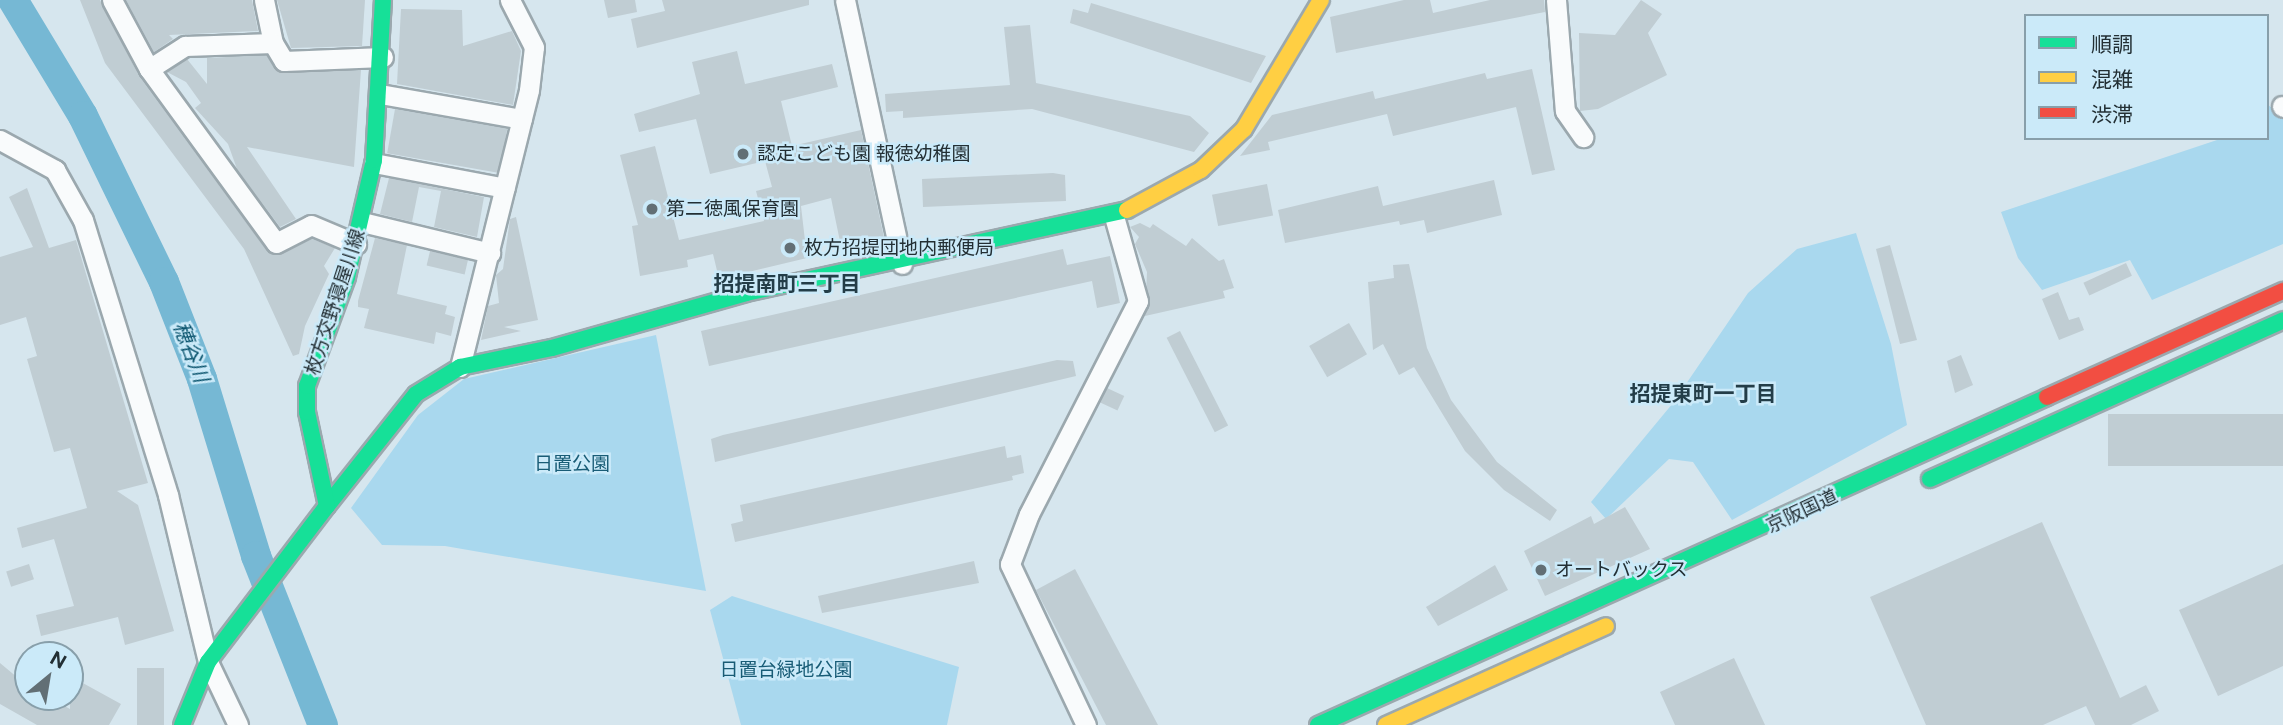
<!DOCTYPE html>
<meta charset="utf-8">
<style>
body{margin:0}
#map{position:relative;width:2283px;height:725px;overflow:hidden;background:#d6e6ee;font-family:"Public Sans","Noto Sans JP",sans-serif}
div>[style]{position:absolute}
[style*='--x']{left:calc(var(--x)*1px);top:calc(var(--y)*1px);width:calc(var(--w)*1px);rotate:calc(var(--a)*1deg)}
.green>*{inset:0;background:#a9d8ee}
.river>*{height:30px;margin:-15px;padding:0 15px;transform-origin:15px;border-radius:15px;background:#76b8d4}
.building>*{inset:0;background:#c0cdd3;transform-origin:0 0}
.roads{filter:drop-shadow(2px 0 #9ba8ae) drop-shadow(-2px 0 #9ba8ae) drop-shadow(0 2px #9ba8ae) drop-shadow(0 -2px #9ba8ae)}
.street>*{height:19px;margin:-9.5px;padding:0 9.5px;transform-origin:9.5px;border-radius:9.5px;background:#f9fbfc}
.fast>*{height:16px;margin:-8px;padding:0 8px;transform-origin:8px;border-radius:8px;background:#16e098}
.slow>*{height:16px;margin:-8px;padding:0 8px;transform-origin:8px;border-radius:8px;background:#ffcf43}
.jam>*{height:16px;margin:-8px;padding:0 8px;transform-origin:8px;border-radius:8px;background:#f24e42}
.dots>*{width:19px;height:19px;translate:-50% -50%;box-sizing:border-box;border:4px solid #cbeaf9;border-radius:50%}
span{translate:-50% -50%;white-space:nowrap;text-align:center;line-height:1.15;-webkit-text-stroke:5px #cbeaf9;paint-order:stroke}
.poi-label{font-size:19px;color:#232f34}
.left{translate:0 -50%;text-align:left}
.street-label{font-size:19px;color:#232f34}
.park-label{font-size:19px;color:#185c76}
.neighbourhood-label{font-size:21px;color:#233d48;font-weight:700}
.water-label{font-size:21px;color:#09536d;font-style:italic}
.legend{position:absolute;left:2024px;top:14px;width:245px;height:126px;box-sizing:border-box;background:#cbeaf9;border:2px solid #889faa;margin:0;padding:9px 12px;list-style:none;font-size:21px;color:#232f34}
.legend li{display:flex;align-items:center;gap:14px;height:35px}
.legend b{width:35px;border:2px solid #889faa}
.north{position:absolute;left:14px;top:641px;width:70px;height:70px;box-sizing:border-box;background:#cbeaf9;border:2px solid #889faa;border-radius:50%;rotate:30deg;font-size:19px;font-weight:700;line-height:28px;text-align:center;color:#232f34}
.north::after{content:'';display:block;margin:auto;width:24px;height:32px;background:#626f75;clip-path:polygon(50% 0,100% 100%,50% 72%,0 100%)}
</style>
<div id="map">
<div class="green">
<div style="clip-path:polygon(2267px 104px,2283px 117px,2283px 244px,2152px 300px,2130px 260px,2042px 290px,2018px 258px,2001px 212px,2223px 138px,2267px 138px)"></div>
<div style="clip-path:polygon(1856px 233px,1891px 344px,1907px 425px,1732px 520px,1693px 462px,1669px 459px,1606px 519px,1591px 502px,1673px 403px,1748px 293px,1797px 249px)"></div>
<div style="clip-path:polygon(656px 335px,706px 591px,445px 546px,382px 545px,351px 508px,418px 415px,464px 379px)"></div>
<div style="clip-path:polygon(732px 596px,959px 667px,947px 725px,741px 725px,710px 610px)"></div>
</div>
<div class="river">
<div style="--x:13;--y:0;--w:135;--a:58.9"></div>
<div style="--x:83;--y:116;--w:185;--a:64"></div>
<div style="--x:164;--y:282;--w:104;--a:68.6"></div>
<div style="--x:202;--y:379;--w:185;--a:73"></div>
<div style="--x:256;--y:556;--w:182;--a:68.4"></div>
</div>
<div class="building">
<div style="clip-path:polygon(80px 0,100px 0,139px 76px,267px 251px,281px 254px,312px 239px,335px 248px,324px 266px,329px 274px,305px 326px,299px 354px,293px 356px,244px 249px,105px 63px)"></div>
<div style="clip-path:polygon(126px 0,252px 0,258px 31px,169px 35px,173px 39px,154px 52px)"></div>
<div style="clip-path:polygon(277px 0,365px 0,362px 46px,291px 48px)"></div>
<div style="clip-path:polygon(604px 0,635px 0,637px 12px,608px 18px)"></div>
<div style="clip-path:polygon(662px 0,809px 0,809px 5px,637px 48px,631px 19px,665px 11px)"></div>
<div style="clip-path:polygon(1404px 0,1430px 0,1433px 13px,1490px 0,1544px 0,1545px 12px,1336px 53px,1330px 17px)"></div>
<div style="clip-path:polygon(1641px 0,1662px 14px,1648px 33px,1667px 75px,1598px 109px,1580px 111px,1579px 33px,1615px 35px)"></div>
<div style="clip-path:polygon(1091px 3px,1266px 56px,1251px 83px,1070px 23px,1073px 9px,1088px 13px)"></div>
<div style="clip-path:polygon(401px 9px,462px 10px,463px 46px,512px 31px,521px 51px,513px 105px,397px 84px)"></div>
<div style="clip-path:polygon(1030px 25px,1036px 83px,1190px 116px,1209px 133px,1194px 152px,1032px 109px,903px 118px,903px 111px,886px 112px,885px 94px,1010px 85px,1004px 27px)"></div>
<div style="clip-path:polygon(737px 51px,745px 84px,832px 64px,838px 87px,781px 101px,792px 146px,861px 130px,886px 247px,843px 256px,831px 198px,801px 206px,807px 258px,719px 279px,713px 254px,687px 260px,688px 267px,640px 276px,632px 226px,638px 225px,620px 155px,655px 146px,679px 240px,764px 221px,756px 191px,772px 187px,765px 161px,710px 174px,696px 119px,639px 132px,634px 114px,700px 94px,692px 62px)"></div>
<div style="clip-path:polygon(266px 55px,284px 73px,361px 70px,354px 167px,247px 147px,296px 219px,280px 227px,237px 169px,228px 144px,195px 108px,201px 103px,186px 82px,167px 72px,187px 59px,207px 84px,207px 58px)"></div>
<div style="clip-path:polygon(1532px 69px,1555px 170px,1532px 175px,1516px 107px,1393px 136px,1387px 114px,1268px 142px,1270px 150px,1240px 156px,1272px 115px,1373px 91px,1375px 99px,1485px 73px,1487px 79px)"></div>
<div style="left:395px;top:109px;width:114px;height:45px;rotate:10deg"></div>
<div style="clip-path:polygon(1053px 173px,1065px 175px,1066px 201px,923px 207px,922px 179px)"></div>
<div style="clip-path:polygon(389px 178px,484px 197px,477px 237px,434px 227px,441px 191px,419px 187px,412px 222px,380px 214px)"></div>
<div style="clip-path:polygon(1494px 180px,1502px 215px,1427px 233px,1424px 220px,1400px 225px,1399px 221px,1285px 243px,1278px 210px,1378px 186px,1383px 206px)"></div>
<div style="left:1267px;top:184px;width:32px;height:56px;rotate:79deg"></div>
<div style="clip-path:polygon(27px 188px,49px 248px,76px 240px,148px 483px,117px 491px,138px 505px,174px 631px,125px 645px,118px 617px,41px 636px,36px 615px,74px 606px,54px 539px,22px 548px,17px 528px,87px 508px,70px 448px,54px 452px,27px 359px,37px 356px,26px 317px,0 325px,0 257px,33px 247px,9px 197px)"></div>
<div style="clip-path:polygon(516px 217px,538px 320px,504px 327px,521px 331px,481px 340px,488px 306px,499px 303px,496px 275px,503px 269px,510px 219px)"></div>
<div style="clip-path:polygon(1140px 223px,1150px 228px,1153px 224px,1186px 246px,1192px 238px,1219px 261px,1224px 259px,1234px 288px,1223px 291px,1225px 298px,1145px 316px,1147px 272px,1135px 244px,1139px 237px,1130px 227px)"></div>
<div style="clip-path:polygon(375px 238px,407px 245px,397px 294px,447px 306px,445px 314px,455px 317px,451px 336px,436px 332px,434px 344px,364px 328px,369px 309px,358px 307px,358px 301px)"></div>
<div style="clip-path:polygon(1890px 245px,1917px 340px,1900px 344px,1876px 249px)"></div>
<div style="clip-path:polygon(1063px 249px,1067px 265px,1110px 256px,1120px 303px,1097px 308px,1092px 281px,709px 366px,701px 331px)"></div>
<div style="left:430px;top:251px;width:39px;height:15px;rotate:13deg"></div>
<div style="left:2126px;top:263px;width:14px;height:47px;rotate:65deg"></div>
<div style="clip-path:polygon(1409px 264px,1427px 348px,1451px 400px,1497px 462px,1557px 510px,1550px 521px,1504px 490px,1465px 451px,1414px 367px,1399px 375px,1383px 344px,1373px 350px,1368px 282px,1394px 278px,1393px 265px)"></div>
<div style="clip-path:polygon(2058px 292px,2069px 320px,2079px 317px,2084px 330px,2059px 340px,2042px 299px)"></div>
<div style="left:1349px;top:323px;width:36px;height:46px;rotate:60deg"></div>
<div style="left:1180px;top:331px;width:106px;height:15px;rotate:63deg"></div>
<div style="clip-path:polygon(1961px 355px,1973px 385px,1955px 393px,1947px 361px)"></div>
<div style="clip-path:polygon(1057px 360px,1073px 361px,1076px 376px,715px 462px,711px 439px,723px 435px)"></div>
<div style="left:1107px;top:388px;width:19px;height:16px;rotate:25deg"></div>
<div style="left:2283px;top:414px;width:52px;height:175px;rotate:90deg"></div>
<div style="clip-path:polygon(1005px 446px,1007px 458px,1021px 455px,1024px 473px,1012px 476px,1013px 480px,735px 542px,731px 524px,743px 521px,740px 505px)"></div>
<div style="clip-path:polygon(1625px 507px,1650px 549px,1545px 596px,1524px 551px,1591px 516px,1594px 524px)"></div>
<div style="clip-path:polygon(2042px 522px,2120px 698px,2146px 685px,2159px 711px,2131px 725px,2095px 725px,2086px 706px,2043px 725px,1926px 725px,1870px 597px)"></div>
<div style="clip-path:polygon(974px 561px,979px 583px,822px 613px,818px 596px)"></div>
<div style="left:29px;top:564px;width:16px;height:24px;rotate:72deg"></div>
<div style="clip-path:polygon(2283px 564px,2283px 666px,2218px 696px,2179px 610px)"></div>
<div style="clip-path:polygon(1495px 565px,1508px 590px,1438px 626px,1426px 607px)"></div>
<div style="clip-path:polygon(1075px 569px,1158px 725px,1106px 725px,1036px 590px)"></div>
<div style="clip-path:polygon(1734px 658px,1765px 725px,1675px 725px,1660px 692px)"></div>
<div style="clip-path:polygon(28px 660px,28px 697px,48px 697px,70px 709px,70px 676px,121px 704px,109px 725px,37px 725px,0 704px,0 663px,18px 678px)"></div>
<div style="left:164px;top:668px;width:57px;height:27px;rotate:90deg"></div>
</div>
<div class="roads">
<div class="street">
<div style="--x:112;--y:0;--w:78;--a:61.8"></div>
<div style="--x:149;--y:69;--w:215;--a:53.9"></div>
<div style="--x:276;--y:243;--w:39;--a:-27"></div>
<div style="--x:311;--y:225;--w:49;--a:22.9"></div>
<div style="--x:264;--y:0;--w:44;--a:78.2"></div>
<div style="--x:273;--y:43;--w:21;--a:59"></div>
<div style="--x:284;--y:61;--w:99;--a:-2.3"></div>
<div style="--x:845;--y:0;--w:270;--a:77.8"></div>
<div style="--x:1556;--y:0;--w:111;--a:85.4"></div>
<div style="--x:1565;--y:111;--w:32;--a:55"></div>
<div style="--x:149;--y:69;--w:43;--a:-32.6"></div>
<div style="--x:185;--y:46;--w:88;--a:-2"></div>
<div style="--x:380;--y:94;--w:144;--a:10"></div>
<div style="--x:2282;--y:106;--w:1;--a:45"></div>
<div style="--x:0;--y:140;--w:63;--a:28.6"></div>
<div style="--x:55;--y:170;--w:57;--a:60.8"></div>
<div style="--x:83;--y:220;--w:288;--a:72.8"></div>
<div style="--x:168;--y:495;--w:172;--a:76.5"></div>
<div style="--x:208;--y:662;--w:70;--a:64.5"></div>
<div style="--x:374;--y:163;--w:133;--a:10.8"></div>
<div style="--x:362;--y:222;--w:132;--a:13.6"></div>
<div style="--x:460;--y:367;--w:285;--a:-76"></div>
<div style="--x:529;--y:90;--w:43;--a:-83.4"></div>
<div style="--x:534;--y:47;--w:53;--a:-117.1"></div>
<div style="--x:1086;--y:725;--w:178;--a:-115.3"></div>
<div style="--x:1010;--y:564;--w:53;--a:-69.2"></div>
<div style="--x:1029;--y:514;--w:239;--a:-62.9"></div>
<div style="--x:1138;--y:301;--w:88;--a:-105.8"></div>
</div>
<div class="fast">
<div style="--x:1930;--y:479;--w:387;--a:-24.2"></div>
<div style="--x:327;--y:506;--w:143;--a:-51.5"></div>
<div style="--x:416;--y:394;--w:52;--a:-31.5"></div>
<div style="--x:460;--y:367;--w:94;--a:-11.7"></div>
<div style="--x:552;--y:348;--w:202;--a:-15.8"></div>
<div style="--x:746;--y:293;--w:390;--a:-12.3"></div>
<div style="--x:182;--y:725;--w:68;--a:-67.6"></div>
<div style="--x:208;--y:662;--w:196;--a:-52.7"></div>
<div style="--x:327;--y:506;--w:96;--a:-102"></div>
<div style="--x:307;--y:412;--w:26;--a:-90"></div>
<div style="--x:307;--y:386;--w:116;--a:-69.8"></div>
<div style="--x:347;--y:277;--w:120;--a:-77"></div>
<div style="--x:374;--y:160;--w:160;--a:-86.8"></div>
<div style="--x:1318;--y:725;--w:799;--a:-24.22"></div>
</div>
<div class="slow">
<div style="--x:1127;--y:210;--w:84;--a:-28.4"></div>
<div style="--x:1201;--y:170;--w:59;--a:-43.6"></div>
<div style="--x:1244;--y:129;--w:150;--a:-59.2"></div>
<div style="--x:1386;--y:725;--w:241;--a:-24.2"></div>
</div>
<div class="jam">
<div style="--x:2047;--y:397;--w:259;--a:-24.2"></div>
</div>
</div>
<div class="dots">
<div style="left:743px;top:154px;background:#626f75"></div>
<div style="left:652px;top:209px;background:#626f75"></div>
<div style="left:790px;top:248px;background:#626f75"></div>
<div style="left:1541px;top:570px;background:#626f75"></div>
</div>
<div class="poi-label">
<span class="left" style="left:757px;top:154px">認定こども園 報徳幼稚園</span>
<span class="left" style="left:666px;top:209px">第二徳風保育園</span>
<span class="left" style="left:804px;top:248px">枚方招提団地内郵便局</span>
<span class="left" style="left:1555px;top:570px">オートバックス</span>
</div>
<div class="street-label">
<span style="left:335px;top:302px;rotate:-72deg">枚方交野寝屋川線</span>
<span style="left:1802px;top:511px;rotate:-25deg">京阪国道</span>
</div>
<div class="park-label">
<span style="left:572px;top:464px">日置公園</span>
<span style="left:786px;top:670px">日置台緑地公園</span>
</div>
<div class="neighbourhood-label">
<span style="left:787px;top:284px">招提南町三丁目</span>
<span style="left:1703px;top:394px">招提東町一丁目</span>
</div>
<div class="water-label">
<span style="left:191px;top:352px;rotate:69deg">穂谷川</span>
</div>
<ul class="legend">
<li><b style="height:9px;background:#16e098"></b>順調</li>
<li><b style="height:9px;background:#ffcf43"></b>混雑</li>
<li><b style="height:9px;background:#f24e42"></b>渋滞</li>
</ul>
<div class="north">N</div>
</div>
